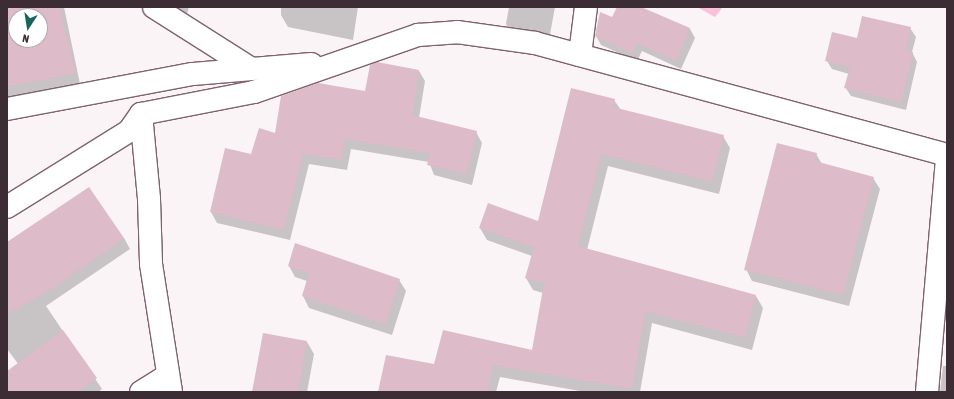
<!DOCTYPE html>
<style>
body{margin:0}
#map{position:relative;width:954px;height:399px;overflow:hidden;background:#fbf4f6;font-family:"Asap Condensed",sans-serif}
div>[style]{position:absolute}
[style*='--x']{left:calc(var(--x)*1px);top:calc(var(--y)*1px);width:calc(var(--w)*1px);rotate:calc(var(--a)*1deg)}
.green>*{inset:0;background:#fbc1d8}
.shadow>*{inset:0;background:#0003}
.building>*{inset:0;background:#debbc8}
.roads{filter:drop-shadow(1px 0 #80616d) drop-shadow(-1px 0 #80616d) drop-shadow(0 1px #80616d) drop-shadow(0 -1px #80616d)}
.street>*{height:22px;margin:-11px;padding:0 11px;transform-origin:11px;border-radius:11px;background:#fff}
span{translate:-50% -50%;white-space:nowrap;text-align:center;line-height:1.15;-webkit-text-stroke:3px #fff;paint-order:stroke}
.frame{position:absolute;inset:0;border:8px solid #3b2d33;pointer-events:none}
.north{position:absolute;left:8px;top:8px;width:40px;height:40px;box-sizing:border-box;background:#fff;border:1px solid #b1abad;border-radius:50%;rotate:192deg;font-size:11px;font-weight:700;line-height:16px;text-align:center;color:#3b2d33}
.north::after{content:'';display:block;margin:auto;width:14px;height:18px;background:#18635a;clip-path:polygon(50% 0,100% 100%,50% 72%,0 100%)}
</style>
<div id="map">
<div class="green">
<div style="clip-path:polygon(697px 7px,723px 7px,715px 17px)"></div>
</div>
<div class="shadow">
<div style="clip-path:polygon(evenodd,7px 7px,64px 7px,80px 84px,7px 99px,7px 7px,16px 16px,40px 16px,40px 40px,16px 40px,16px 16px)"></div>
<div style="clip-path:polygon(154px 7px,189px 7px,187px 14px)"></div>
<div style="clip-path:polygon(272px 7px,358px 7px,353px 40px,288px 27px,281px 15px,281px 8px)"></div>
<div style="clip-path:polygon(509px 7px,555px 7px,549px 40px,511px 33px,506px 24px)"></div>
<div style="clip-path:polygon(618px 7px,640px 7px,690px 29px,695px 38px,681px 69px,642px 51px,637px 61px,601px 45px,596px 36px,612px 19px)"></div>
<div style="clip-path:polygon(910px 28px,916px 37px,912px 52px,917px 62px,906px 110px,851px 96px,845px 87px,849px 74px,832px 69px,827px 61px,857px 39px)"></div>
<div style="clip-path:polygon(419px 71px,425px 81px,419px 118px,476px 132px,482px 143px,472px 185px,434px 175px,429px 162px,351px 149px,347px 170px,309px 164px,290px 240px,217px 223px,211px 212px,226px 149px,252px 155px,276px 134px)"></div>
<div style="clip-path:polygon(614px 100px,621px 110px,723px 136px,730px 148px,719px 194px,608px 166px,587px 250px,756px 296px,763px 308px,752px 350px,652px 323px,640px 392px,586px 392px,500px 377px,496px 392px,379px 392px,435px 365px,533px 351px,543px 293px,533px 290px,526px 278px,532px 256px,487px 240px,480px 228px,539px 222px)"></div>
<div style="clip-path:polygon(816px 154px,822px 164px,873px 178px,880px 189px,849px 306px,752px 281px,746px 269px)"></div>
<div style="clip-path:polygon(124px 238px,130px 249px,46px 306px,102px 389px,98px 392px,7px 392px,7px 373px,19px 365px,7px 349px,7px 243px)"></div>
<div style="clip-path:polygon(289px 266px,399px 280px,406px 291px,392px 335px,309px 308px,303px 296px,307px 281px,295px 277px)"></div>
<div style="clip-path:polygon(264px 334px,307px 342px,314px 354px,307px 392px,253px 392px)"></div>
<div style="clip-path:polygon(947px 361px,947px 392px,940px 392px,943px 366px,946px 366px)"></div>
</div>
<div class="building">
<div style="clip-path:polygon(evenodd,7px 7px,60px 7px,75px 73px,7px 87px,7px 7px,16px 16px,40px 16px,40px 40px,16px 40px,16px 16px)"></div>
<div style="clip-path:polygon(617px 7px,641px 7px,690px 28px,676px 61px,637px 43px,632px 53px,595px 36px,600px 12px,612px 17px)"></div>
<div style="clip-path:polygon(862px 16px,911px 27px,906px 50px,913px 52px,901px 102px,844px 88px,850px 67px,825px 61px,832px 32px,857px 38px)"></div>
<div style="clip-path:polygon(377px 62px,419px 70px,412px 115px,477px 131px,466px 174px,427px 165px,430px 153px,345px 139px,341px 160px,303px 154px,284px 230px,210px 212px,225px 148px,251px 154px,259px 128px,275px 133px,281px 96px,318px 83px,365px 91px,370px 65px)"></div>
<div style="clip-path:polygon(571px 88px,615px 99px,613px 107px,724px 135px,712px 182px,601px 154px,578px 246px,756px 295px,745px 338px,645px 311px,632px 389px,493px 365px,487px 392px,378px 392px,386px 355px,434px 364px,443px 330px,532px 350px,544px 283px,525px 278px,534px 247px,479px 228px,488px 203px,538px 221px)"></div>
<div style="clip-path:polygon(777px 143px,817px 153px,815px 161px,874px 177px,843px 295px,744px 270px)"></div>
<div style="clip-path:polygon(89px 187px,124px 238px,53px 288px,7px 314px,7px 242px)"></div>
<div style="clip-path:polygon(295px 243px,400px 279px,385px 324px,302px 296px,309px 273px,288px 266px)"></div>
<div style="clip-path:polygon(63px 330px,97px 378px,77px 392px,7px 392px,7px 371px)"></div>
<div style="clip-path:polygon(263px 333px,307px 341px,298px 392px,252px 392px)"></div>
</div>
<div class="roads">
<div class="street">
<div style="--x:154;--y:7;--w:114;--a:32.4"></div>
<div style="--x:580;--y:55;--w:48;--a:-82.9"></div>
<div style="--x:7;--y:109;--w:189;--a:-10.7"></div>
<div style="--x:193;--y:74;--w:119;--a:-4.8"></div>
<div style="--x:141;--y:114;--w:85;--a:84.6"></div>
<div style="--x:149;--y:199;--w:65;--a:88.2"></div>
<div style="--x:151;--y:264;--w:130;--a:81.1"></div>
<div style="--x:7;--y:207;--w:144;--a:-31.9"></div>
<div style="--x:129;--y:131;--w:21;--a:-55"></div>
<div style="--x:141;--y:114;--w:115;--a:-11"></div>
<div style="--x:254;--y:92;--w:174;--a:-19.2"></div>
<div style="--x:418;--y:35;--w:39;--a:-4"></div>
<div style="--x:457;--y:32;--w:79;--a:8"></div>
<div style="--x:535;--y:43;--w:427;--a:15.2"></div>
<div style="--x:141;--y:392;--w:32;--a:-32"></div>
<div style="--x:927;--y:392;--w:233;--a:-85.1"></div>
</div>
</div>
<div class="frame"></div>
<div class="north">N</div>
</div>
